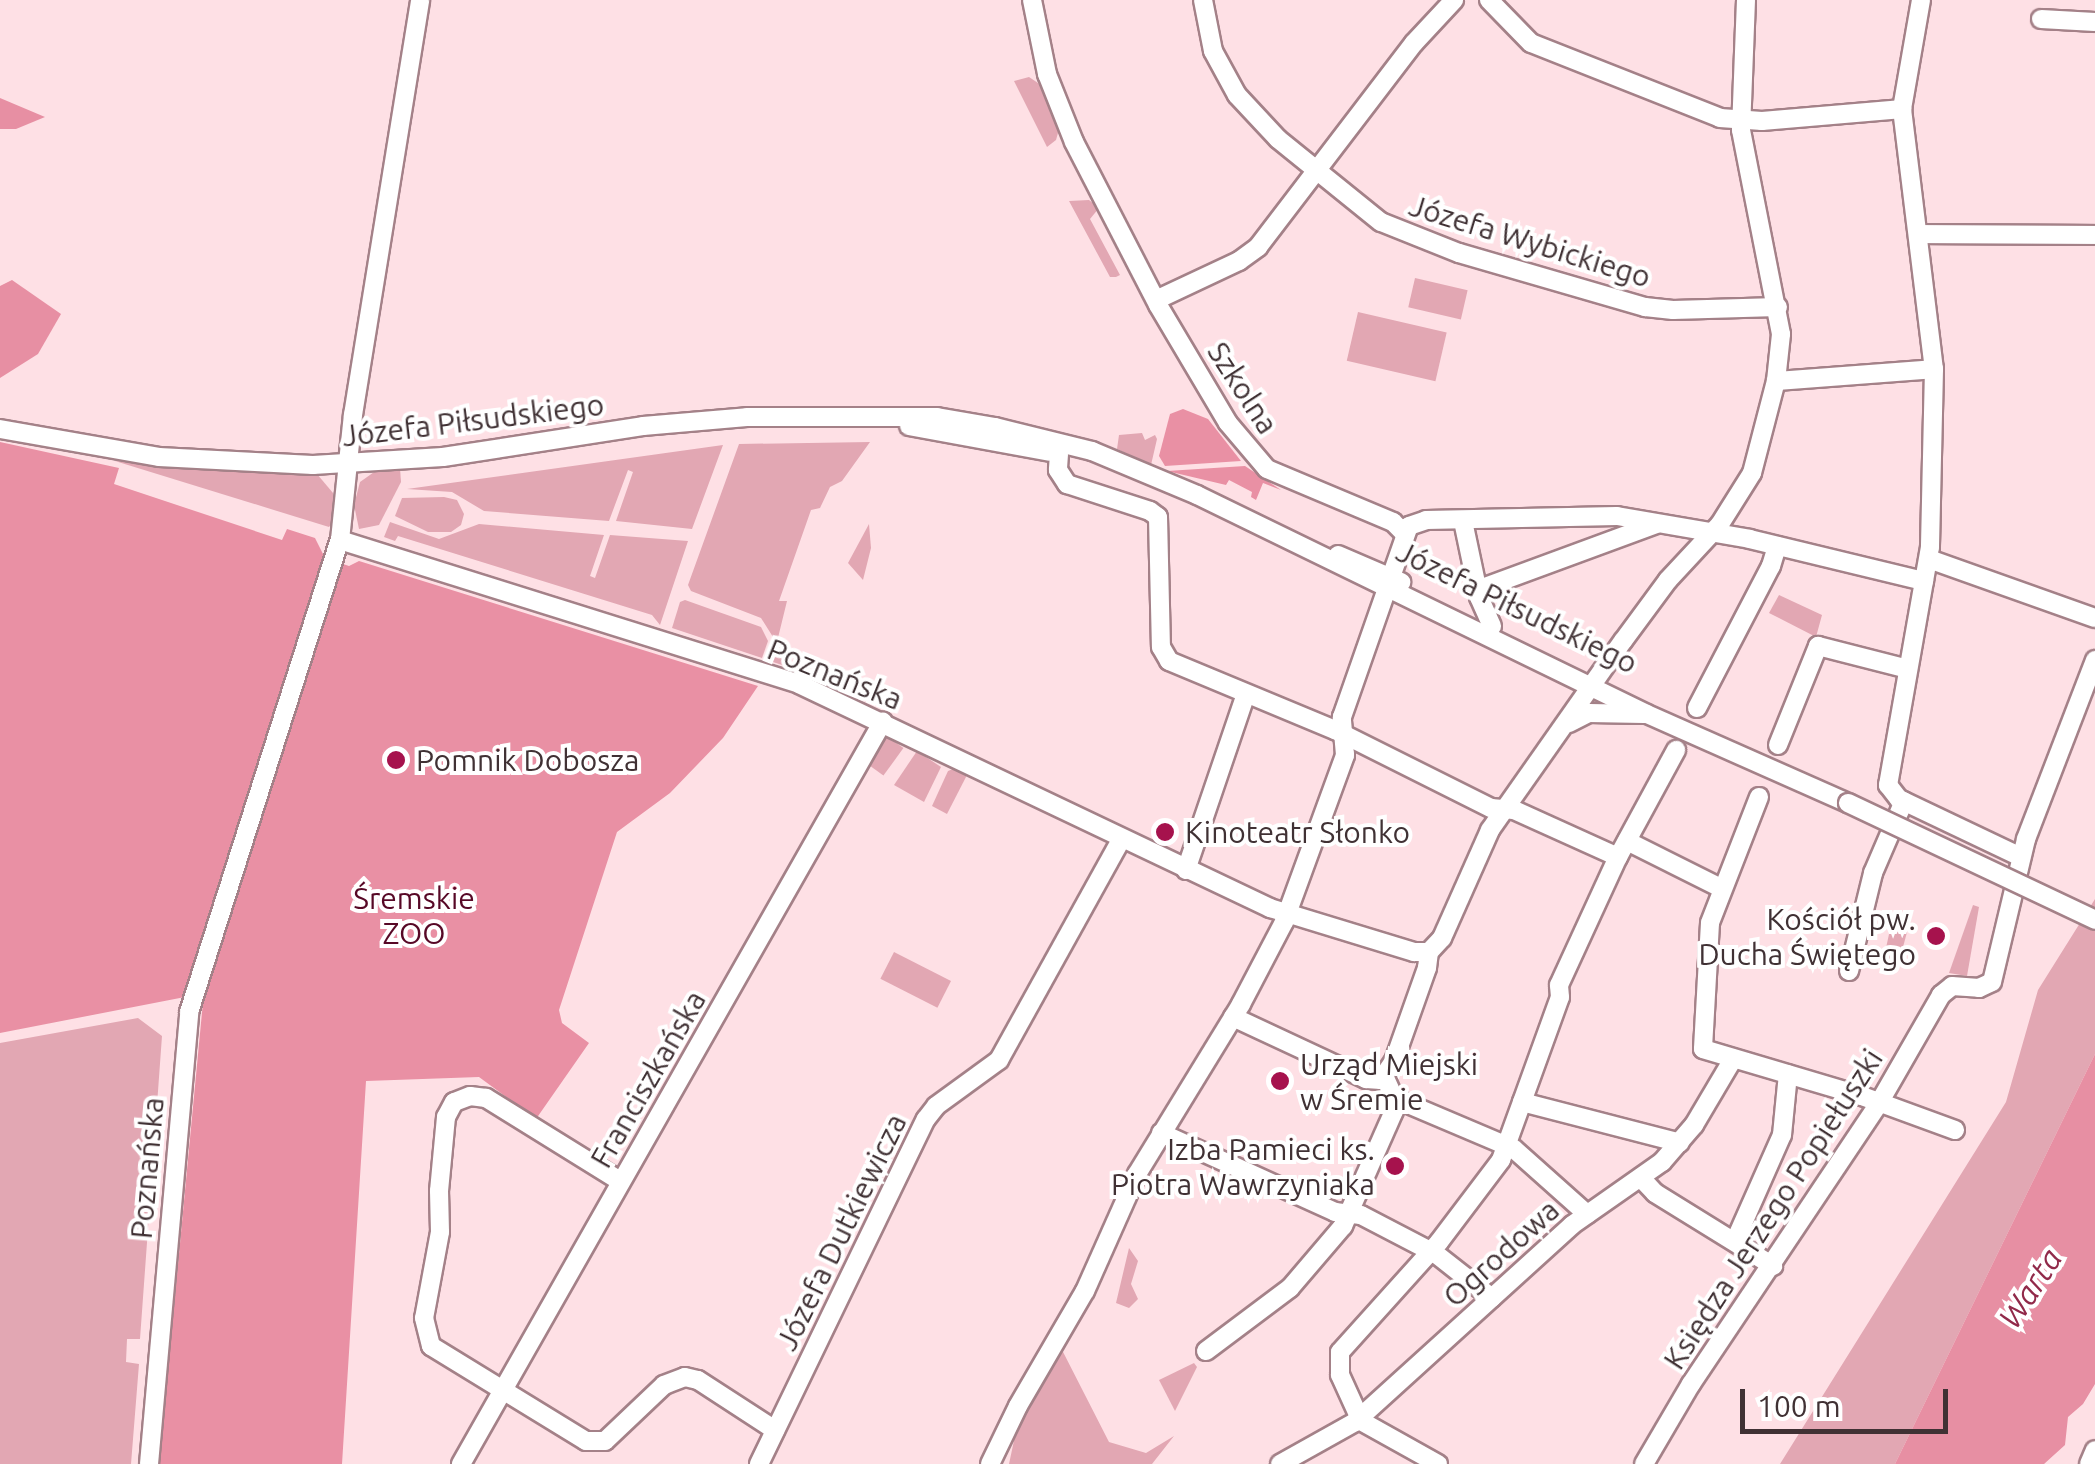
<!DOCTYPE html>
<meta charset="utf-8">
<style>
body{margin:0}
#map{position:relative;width:2095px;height:1464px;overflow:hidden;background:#fee0e5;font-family:Ubuntu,sans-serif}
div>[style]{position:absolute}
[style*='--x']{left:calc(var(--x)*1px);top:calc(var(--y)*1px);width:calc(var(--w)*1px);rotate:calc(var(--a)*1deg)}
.green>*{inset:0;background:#e2a7b3;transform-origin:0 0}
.forest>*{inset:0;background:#e990a4}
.water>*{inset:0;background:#e78fa3}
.roads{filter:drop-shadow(2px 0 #a48188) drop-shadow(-2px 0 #a48188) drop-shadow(0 2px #a48188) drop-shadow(0 -2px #a48188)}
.minor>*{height:18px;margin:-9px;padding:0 9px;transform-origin:9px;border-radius:9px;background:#fff}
.bridges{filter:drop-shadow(2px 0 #a48188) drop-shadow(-2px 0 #a48188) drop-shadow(0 2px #a48188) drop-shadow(0 -2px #a48188)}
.minor-bridge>*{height:18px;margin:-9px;padding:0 9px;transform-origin:9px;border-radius:9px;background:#fff}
.dots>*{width:28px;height:28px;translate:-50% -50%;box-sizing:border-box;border:5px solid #fff;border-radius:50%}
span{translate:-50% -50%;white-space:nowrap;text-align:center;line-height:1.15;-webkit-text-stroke:8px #fff;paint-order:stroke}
.street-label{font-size:30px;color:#403134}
.poi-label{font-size:30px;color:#403134}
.left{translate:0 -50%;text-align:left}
.right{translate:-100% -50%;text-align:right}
.park-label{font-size:30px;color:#570826}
.water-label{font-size:32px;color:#912a4a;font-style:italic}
.scale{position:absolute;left:1740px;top:1389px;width:208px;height:45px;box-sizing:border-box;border:5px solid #403134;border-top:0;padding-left:12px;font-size:30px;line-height:35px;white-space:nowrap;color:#403134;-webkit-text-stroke:8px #fff;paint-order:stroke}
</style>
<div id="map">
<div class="green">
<div style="clip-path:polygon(1029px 77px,1044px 87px,1060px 126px,1056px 140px,1047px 147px,1014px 81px)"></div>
<div style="clip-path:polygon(1089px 200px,1099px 208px,1090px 219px,1120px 275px,1116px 277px,1110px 277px,1069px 201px)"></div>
<div style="left:1415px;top:278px;width:54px;height:30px;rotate:13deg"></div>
<div style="left:1358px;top:312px;width:91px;height:50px;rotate:13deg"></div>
<div style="clip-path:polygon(1142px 433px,1145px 440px,1155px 435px,1157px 439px,1151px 465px,1117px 449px,1119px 435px)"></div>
<div style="clip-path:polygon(870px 442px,842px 481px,830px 487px,820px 508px,811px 510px,779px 601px,787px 601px,776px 646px,791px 668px,767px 660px,773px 637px,761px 618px,691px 591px,688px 585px,739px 444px)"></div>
<div style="clip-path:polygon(723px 445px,692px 529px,616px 521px,633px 472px,628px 470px,609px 521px,484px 511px,452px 492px,407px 489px)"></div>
<div style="clip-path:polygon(115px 461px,317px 474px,333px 493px,333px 522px,329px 527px)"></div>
<div style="clip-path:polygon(400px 468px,401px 482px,379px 525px,359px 529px,354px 505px,360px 482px,377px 470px)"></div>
<div style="clip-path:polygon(444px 497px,457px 500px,464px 514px,461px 525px,451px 532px,428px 532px,395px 516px,402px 498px)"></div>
<div style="clip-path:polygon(390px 522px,439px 539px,479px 524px,604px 535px,590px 576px,595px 578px,610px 535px,688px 541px,660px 625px,652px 615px,398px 536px,395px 541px,384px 537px)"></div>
<div style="clip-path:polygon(869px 524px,871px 548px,863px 580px,848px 563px)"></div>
<div style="clip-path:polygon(1779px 595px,1822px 615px,1816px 637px,1769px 613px)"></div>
<div style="clip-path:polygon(685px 600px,761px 627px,768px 641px,762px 658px,672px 628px,680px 602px)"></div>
<div style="left:884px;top:734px;width:24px;height:34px;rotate:36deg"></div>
<div style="clip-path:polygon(917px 751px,941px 767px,924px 802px,894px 785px)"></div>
<div style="clip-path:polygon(953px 769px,967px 775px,947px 814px,932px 806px,948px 771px)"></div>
<div style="clip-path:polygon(2095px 899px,2095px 1054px,1895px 1464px,1780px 1464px,2006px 1102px,2038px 990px)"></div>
<div style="clip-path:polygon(1973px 905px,1979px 907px,1967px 976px,1949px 973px)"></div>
<div style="clip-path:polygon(1893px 916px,1910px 921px,1899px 962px,1884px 957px)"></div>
<div style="left:894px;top:952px;width:64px;height:30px;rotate:27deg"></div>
<div style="clip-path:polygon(138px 1018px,162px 1036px,140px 1339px,127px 1339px,126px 1362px,139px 1364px,131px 1464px,0 1464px,0 1043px)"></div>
<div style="clip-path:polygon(1129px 1248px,1138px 1261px,1131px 1284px,1138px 1299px,1129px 1308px,1116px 1303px)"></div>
<div style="clip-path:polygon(1061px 1348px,1109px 1442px,1146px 1453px,1174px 1436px,1152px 1464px,1009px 1464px,1019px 1417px)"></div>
<div style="clip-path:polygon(1194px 1363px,1197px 1367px,1175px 1411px,1159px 1380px)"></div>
</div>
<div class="forest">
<div style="clip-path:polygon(1183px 409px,1208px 419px,1241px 461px,1165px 466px,1159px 456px,1170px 414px)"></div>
<div style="clip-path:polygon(0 442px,119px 468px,114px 484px,282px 540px,287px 529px,315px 538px,325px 558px,349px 566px,359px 561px,758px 686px,723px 738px,670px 793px,617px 832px,559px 1010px,562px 1023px,589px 1043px,536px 1119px,479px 1077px,366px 1081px,342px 1464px,159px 1464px,203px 1002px,185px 997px,0 1033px)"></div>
<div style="clip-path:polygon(1245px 466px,1281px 490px,1263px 483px,1256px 500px,1251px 497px,1252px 492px,1229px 480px,1226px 485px,1167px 471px)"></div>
</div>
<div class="water">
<div style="clip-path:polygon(0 98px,45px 117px,16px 129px,0 129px)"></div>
<div style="clip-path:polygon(12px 280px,61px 314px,38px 354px,0 378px,0 286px)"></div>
<div style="clip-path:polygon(2095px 1054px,2095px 1384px,2083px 1404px,2068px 1417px,2065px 1445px,2044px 1464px,1895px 1464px)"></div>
</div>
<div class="roads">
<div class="minor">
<div style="--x:1032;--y:0;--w:76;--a:78.5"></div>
<div style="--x:1047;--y:74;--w:73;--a:68.3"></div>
<div style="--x:1074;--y:142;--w:183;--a:62.7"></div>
<div style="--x:1158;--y:305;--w:137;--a:59.3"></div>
<div style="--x:1228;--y:423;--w:60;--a:49.7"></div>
<div style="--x:1267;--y:469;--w:137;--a:22.8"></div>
<div style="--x:1393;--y:522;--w:16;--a:45"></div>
<div style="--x:1203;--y:0;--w:52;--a:78.9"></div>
<div style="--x:1213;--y:51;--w:50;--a:61.4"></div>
<div style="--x:1237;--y:95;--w:60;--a:47"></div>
<div style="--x:1278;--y:139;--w:132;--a:38.9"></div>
<div style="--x:1381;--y:222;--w:84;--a:21.7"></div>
<div style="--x:1459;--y:253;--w:194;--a:16.2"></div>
<div style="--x:1645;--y:307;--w:28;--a:6"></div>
<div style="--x:1673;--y:310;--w:105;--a:-1.6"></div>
<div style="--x:1489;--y:0;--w:60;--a:45.7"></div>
<div style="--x:1531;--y:43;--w:203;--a:21.6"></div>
<div style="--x:1720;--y:118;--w:42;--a:4.1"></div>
<div style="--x:1762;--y:121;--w:141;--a:-4.9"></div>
<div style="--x:1921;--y:0;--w:111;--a:99.9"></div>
<div style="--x:1902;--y:109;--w:262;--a:83"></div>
<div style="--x:1934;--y:369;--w:178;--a:91.3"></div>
<div style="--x:1930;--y:547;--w:242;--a:100"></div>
<div style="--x:1888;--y:785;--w:18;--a:52"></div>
<div style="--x:1899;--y:799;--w:135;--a:25.4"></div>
<div style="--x:2041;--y:19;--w:54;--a:3.2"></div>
<div style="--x:1919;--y:234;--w:176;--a:0.3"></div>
<div style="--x:1156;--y:300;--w:92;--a:-25.2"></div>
<div style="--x:1239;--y:261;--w:24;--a:-36"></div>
<div style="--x:1258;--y:247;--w:257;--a:-52.6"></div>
<div style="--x:1414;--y:43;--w:59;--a:-47.1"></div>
<div style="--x:1776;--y:381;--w:158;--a:-4.3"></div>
<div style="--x:909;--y:426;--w:143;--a:10.4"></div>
<div style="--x:0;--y:429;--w:161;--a:10"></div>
<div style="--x:159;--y:457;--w:154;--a:3"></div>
<div style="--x:313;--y:465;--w:130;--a:-3.5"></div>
<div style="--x:443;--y:457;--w:202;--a:-8.8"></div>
<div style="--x:643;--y:426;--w:104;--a:-4.9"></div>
<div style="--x:747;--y:417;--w:190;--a:0"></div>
<div style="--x:937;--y:417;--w:59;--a:9.8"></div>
<div style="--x:995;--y:427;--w:100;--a:13.9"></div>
<div style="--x:1092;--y:451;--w:114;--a:22.7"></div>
<div style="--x:1197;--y:495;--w:500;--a:25.95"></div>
<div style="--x:1647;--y:714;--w:220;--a:23.9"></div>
<div style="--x:1059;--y:454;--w:16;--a:94"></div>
<div style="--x:1058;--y:470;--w:17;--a:57"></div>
<div style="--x:1067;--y:484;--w:87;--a:18"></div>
<div style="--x:1150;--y:511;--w:10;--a:37"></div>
<div style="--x:1158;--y:517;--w:130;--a:88.7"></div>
<div style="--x:1161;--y:647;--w:16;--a:60"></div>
<div style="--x:1169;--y:661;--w:180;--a:22.6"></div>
<div style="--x:1335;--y:730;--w:174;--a:26.6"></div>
<div style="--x:1491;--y:808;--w:23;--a:5"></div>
<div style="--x:1514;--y:810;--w:114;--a:24.3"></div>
<div style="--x:1463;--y:521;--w:78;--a:78.1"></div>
<div style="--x:1479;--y:597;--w:32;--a:66"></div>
<div style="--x:340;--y:540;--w:481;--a:17.4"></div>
<div style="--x:799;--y:684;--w:522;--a:25.44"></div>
<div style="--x:1270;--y:908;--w:151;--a:17"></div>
<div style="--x:1414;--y:952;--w:15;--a:0"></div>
<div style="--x:1429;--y:952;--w:19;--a:-47"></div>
<div style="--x:1442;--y:938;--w:118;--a:-66"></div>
<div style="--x:1490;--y:830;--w:231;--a:-54.9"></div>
<div style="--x:1623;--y:641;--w:76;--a:-53.6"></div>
<div style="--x:1668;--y:580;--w:76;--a:-47.1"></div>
<div style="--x:1720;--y:524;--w:60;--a:-57.9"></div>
<div style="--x:1752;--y:473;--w:95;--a:-75.4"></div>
<div style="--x:1776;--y:381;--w:47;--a:-83.9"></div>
<div style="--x:1781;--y:334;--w:208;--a:-101.1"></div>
<div style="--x:1741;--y:130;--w:130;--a:-87.8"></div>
<div style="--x:1338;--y:555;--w:69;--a:23.2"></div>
<div style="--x:1929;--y:559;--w:176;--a:19.6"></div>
<div style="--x:1477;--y:590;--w:191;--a:-20.2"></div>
<div style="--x:1697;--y:708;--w:160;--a:-62.5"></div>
<div style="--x:1771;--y:566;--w:21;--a:-73"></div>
<div style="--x:1569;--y:723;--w:22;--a:-27"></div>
<div style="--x:1589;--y:713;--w:55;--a:1"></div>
<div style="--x:1778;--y:745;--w:107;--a:-68"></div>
<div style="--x:1818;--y:646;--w:93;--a:14.3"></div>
<div style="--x:1759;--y:797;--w:135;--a:111.3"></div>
<div style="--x:1710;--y:923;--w:126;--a:93.2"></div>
<div style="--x:1703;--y:1049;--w:166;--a:16.5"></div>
<div style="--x:1862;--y:1096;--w:99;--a:20.1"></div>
<div style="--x:1627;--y:841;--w:105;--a:26.6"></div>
<div style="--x:1186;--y:870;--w:186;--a:-71.2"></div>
<div style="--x:1849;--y:971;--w:101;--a:-76.2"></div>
<div style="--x:1873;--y:873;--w:78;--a:-66.7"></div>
<div style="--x:1233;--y:1017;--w:147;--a:25"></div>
<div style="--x:1366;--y:1079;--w:15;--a:4"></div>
<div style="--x:1381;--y:1080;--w:23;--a:-56"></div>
<div style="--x:1394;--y:1061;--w:99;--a:-70.5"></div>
<div style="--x:1427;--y:968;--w:16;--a:-83"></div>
<div style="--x:1394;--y:1098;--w:130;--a:23"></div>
<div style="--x:1514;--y:1149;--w:98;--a:41.7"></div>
<div style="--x:1522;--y:1102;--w:163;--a:14.5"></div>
<div style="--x:1161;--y:1133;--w:191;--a:24.4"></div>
<div style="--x:1335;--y:1212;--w:26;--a:7"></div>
<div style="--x:1361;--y:1215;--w:85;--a:27.5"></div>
<div style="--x:1436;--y:1254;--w:71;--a:38.2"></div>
<div style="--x:1642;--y:1179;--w:19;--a:47"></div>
<div style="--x:1655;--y:1193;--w:139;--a:31.7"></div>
<div style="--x:620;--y:1181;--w:158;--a:-148.2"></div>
<div style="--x:486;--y:1098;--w:16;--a:-173"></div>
<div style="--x:470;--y:1096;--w:17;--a:159"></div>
<div style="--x:454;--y:1102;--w:17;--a:118"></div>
<div style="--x:446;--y:1117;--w:74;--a:95.4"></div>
<div style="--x:439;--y:1191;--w:41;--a:88.6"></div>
<div style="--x:440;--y:1232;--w:87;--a:100.5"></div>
<div style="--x:424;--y:1318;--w:29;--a:76"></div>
<div style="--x:431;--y:1346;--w:182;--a:31.5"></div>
<div style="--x:586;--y:1441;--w:19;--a:0"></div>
<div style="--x:605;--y:1441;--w:81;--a:-43.5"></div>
<div style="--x:664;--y:1385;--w:22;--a:-21"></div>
<div style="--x:685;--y:1377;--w:13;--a:13"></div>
<div style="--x:698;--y:1380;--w:92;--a:33"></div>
<div style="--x:1735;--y:1241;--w:116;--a:-66.1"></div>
<div style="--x:1782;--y:1135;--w:61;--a:-84.4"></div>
<div style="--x:1206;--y:1351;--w:105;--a:-36.9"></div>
<div style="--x:1290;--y:1288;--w:82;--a:-49.5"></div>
<div style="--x:1343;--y:1226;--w:126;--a:-66.1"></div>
<div style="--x:1394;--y:1111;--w:13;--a:-90"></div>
<div style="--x:1394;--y:1098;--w:22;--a:-114"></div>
<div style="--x:149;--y:1464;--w:454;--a:-84.9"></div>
<div style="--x:189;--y:1012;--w:496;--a:-72.3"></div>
<div style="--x:340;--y:540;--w:126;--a:-84.1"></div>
<div style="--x:353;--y:415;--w:420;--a:-80.8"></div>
<div style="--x:461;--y:1464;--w:854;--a:-60.4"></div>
<div style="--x:759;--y:1464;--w:383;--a:-64.2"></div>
<div style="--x:926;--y:1119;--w:16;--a:-52"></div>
<div style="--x:936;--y:1106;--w:78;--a:-36.1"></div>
<div style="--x:999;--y:1060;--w:252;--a:-61"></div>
<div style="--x:990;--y:1464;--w:64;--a:-64.2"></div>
<div style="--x:1018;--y:1406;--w:133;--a:-59.8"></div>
<div style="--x:1085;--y:1291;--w:128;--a:-66"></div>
<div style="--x:1137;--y:1174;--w:199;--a:-58.5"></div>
<div style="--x:1241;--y:1004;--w:93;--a:-62.3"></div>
<div style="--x:1284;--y:922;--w:178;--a:-69.9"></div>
<div style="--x:1345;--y:755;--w:38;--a:-95"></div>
<div style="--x:1342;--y:717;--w:202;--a:-70.7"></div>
<div style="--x:1409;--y:526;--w:18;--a:-19"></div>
<div style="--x:1426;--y:520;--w:191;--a:-1.2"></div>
<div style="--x:1617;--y:516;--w:135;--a:9.8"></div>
<div style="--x:1750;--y:539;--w:179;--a:13.6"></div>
<div style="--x:1280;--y:1464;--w:86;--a:-29.2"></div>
<div style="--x:1355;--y:1422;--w:293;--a:-42.2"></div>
<div style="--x:1572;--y:1225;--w:110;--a:-35"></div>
<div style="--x:1662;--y:1162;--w:49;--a:-49.1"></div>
<div style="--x:1694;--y:1125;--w:77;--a:-59.4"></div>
<div style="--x:1438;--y:1464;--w:88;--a:-150.8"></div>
<div style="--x:1361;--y:1421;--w:51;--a:-114.5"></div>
<div style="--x:1340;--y:1375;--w:23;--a:-90"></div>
<div style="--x:1340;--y:1352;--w:148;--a:-48"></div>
<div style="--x:1439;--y:1242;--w:103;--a:-52.9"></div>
<div style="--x:1501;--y:1160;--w:173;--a:-70.1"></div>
<div style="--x:1560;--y:997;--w:12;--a:-95"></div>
<div style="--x:1559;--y:985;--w:141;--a:-65.3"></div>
<div style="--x:1618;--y:857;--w:122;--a:-61.5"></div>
<div style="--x:1644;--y:1464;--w:93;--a:-59.6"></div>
<div style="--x:1691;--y:1384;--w:338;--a:-56.2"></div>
<div style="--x:1879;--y:1103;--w:125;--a:-60.1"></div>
<div style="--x:1941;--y:995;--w:14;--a:-39"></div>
<div style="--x:1952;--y:986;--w:27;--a:4"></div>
<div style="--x:1979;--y:988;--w:14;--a:-25"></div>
<div style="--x:1992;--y:982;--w:147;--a:-76.6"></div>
<div style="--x:2026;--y:839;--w:192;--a:-68.9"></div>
<div style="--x:2089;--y:1464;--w:15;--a:-67"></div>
</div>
</div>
<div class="bridges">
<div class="minor-bridge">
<div style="--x:1848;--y:803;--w:273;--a:25.3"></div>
</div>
</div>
<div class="dots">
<div style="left:396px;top:760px;background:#a6124d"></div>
<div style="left:1165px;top:832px;background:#a6124d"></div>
<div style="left:1936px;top:936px;background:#a6124d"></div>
<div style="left:1280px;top:1081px;background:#a6124d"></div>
<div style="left:1395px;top:1166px;background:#a6124d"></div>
</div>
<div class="street-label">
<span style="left:1530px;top:241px;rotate:17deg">Józefa Wybickiego</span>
<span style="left:1243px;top:388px;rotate:57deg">Szkolna</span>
<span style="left:473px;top:420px;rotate:-7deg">Józefa Piłsudskiego</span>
<span style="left:1517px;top:607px;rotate:26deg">Józefa Piłsudskiego</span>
<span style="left:835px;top:674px;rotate:22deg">Poznańska</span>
<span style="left:648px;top:1079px;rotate:-60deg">Franciszkańska</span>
<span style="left:147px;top:1168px;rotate:-85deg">Poznańska</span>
<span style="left:1773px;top:1209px;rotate:-57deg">Księdza Jerzego Popiełuszki</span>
<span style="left:841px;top:1232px;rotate:-64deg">Józefa Dutkiewicza</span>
<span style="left:1501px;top:1253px;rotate:-42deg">Ogrodowa</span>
</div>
<div class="poi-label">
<span class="left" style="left:416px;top:760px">Pomnik Dobosza</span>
<span class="left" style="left:1185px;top:832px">Kinoteatr Słonko</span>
<span class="right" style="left:1916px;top:936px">Kościół pw.<br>Ducha Świętego</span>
<span class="left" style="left:1300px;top:1081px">Urząd Miejski<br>w Śremie</span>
<span class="right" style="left:1375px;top:1166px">Izba Pamieci ks.<br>Piotra Wawrzyniaka</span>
</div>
<div class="park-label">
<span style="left:414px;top:915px">Śremskie<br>ZOO</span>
</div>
<div class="water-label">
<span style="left:2030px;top:1288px;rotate:-57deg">Warta</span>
</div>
<div class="scale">100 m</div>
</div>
